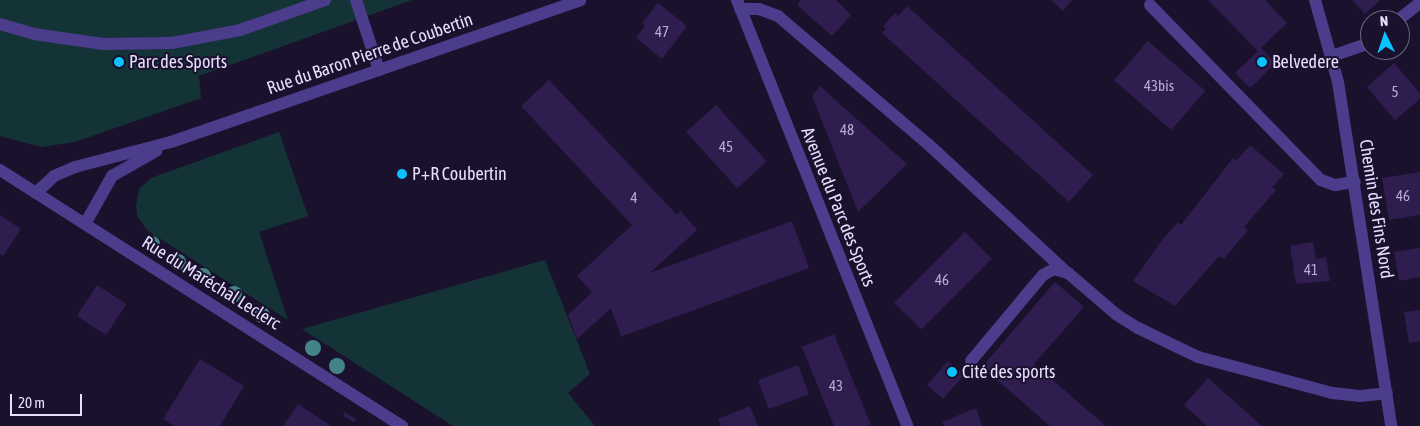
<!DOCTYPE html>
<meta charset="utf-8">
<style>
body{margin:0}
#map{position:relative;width:1420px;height:426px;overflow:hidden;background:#1a112d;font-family:"Asap Condensed",sans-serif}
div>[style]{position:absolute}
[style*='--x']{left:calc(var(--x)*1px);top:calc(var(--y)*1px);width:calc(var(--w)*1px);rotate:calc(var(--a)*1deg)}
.green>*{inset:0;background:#143337}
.building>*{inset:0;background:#2e1d4e;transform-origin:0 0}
.lane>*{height:12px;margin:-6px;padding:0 6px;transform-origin:6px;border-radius:6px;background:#4b3c8c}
.street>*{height:12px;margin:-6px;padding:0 6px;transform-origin:6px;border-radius:6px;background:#4b3c8c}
.trees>*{width:16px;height:16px;margin:-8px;border-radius:50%;background:#448489}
.dots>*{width:14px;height:14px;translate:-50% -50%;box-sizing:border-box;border:2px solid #1a112d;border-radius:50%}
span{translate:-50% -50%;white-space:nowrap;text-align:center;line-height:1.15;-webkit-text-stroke:4px #1a112d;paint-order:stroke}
.number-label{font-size:15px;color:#b8add3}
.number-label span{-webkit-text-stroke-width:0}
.street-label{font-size:18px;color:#e6ddff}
.poi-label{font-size:18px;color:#e6ddff}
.left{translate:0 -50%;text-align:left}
.north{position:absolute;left:1360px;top:10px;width:50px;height:50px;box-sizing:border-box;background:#1a112d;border:1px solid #6c6381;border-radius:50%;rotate:356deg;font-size:14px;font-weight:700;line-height:20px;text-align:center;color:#e6ddff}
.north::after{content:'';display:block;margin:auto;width:18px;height:22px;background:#09c3ff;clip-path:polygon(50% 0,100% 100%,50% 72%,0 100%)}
.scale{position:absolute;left:10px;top:394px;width:72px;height:22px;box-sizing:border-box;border:2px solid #e6ddff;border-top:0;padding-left:6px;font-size:15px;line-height:18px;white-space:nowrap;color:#e6ddff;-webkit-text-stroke:4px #1a112d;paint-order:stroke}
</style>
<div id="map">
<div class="green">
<div style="clip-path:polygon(0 0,412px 0,199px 76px,201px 98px,75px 142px,41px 147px,0 136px)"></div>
<div style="clip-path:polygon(279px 132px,308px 216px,259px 232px,288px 320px,148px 231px,137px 216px,136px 206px,139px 189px,151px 178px)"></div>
<div style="clip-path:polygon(545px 260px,590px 374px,568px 393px,595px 426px,453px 426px,302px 329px)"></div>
</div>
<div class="building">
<div style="clip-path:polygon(801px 0,836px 0,851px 15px,832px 36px,797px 5px)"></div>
<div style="clip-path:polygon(1051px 0,1072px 0,1063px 11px)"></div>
<div style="clip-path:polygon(1208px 0,1265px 0,1287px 23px,1261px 48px,1276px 63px,1250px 88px,1235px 73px,1258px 51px)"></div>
<div style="clip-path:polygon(1352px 0,1380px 0,1365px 14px)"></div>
<div style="clip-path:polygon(658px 3px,687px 26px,662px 59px,636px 38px,645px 26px,642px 23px)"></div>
<div style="clip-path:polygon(907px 6px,1093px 175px,1069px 202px,882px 33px,886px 29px,883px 26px,895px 13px,898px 16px)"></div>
<div style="left:1148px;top:41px;width:76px;height:52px;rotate:41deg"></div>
<div style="clip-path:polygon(1394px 63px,1420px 93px,1420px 99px,1395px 120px,1367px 87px)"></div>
<div style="clip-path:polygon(549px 80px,677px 215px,681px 211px,697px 230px,577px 339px,568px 315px,592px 292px,577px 276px,632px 225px,521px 106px)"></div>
<div style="clip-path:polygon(820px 86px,907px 164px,858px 212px,812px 96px)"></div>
<div style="left:716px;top:105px;width:76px;height:40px;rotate:48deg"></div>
<div style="clip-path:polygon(1250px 145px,1284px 174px,1272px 187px,1276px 190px,1244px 227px,1248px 230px,1224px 259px,1219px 256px,1175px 306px,1133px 281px,1163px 239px,1178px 222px,1181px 225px,1233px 158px,1236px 161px)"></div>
<div style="clip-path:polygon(1420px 172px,1420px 215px,1389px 220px,1382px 178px)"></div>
<div style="clip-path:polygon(0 215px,21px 229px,3px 256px,0 254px)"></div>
<div style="left:792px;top:221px;width:50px;height:200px;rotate:70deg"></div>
<div style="left:965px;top:232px;width:38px;height:100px;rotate:45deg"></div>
<div style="clip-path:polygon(1313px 242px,1316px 259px,1326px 257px,1330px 281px,1296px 284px,1290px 246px)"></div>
<div style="clip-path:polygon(1420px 248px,1420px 277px,1399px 281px,1394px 252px)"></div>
<div style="clip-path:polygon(1055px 282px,1084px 307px,1034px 364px,1106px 426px,1050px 426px,982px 367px)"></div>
<div style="left:97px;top:285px;width:35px;height:37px;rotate:33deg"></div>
<div style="clip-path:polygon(1420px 310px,1420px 341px,1409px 343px,1404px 312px)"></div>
<div style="clip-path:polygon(834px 334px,871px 425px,867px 426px,834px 426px,802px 347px)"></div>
<div style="clip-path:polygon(200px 359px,244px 386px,220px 426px,174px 426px,163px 419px)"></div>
<div style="left:948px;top:361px;width:21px;height:32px;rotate:41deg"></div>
<div style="left:798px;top:365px;width:31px;height:43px;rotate:69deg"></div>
<div style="clip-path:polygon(1208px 378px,1262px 426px,1207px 426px,1184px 405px)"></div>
<div style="clip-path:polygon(298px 404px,331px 426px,283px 426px)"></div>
<div style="clip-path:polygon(750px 406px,758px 426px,721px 426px,718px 419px)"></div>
<div style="clip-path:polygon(976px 408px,982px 426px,944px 426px,942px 422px)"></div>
<div style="left:345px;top:412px;width:13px;height:4px;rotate:32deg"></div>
</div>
<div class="lane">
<div style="--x:356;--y:0;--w:74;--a:71.8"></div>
<div style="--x:1150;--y:5;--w:245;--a:45.7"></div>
<div style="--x:1321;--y:180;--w:15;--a:20"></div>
<div style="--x:1335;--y:185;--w:20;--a:-9"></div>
<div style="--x:740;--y:9;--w:19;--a:0"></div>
<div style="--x:759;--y:9;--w:20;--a:20"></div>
<div style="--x:778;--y:16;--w:197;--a:40.5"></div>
<div style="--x:928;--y:144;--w:185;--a:42.8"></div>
<div style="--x:0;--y:24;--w:35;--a:16"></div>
<div style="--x:34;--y:34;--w:70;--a:8.2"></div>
<div style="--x:103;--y:44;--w:69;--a:-0.8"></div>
<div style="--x:172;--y:43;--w:69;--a:-10.8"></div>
<div style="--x:240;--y:30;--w:90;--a:-19.4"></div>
<div style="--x:971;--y:361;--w:112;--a:-50.1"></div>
<div style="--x:1043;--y:275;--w:13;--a:-29"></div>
<div style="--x:1054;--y:269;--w:15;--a:16"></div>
<div style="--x:1068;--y:273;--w:65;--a:40.6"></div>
<div style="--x:1117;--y:315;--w:25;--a:32"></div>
<div style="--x:1138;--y:328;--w:67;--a:25.8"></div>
<div style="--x:1198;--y:357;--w:139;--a:15"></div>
<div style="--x:1332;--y:393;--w:28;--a:6"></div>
<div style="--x:1360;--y:396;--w:27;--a:-6"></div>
</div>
<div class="street">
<div style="--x:737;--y:0;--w:459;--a:68.2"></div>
<div style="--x:1315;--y:0;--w:85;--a:74.3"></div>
<div style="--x:1338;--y:82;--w:348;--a:81.2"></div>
<div style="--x:1398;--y:20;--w:28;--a:-38"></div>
<div style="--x:1332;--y:56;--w:40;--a:-18.9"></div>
<div style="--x:0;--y:170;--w:477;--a:32.5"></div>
<div style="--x:36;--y:193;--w:25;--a:-43"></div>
<div style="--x:54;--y:176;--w:23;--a:-23"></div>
<div style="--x:75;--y:167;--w:99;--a:-14.6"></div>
<div style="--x:171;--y:142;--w:433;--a:-19.1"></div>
<div style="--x:85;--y:224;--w:55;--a:-60.6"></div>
<div style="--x:112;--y:176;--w:51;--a:-29.6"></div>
</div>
<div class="trees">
<div style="left:152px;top:244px"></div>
<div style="left:178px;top:262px"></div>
<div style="left:203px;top:276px"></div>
<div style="left:234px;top:294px"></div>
<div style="left:262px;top:315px"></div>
<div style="left:313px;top:348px"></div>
<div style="left:337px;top:366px"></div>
</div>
<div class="dots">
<div style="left:119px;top:62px;background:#09c3ff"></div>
<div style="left:1262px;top:62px;background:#09c3ff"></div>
<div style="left:402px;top:174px;background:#09c3ff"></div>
<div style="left:952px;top:372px;background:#09c3ff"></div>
</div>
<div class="number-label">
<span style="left:662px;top:32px">47</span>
<span style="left:1159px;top:86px">43bis</span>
<span style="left:1395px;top:92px">5</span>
<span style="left:847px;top:130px">48</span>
<span style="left:726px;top:147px">45</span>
<span style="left:1403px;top:196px">46</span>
<span style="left:634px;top:198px">4</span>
<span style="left:1311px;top:270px">41</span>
<span style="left:942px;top:280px">46</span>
<span style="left:836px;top:386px">43</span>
</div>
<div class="street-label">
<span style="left:370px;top:54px;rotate:-19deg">Rue du Baron Pierre de Coubertin</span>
<span style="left:838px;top:207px;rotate:68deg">Avenue du Parc des Sports</span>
<span style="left:1376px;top:209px;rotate:81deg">Chemin des Fins Nord</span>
<span style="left:211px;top:283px;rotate:32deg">Rue du Maréchal Leclerc</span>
</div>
<div class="poi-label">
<span class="left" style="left:129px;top:62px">Parc des Sports</span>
<span class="left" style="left:1272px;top:62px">Belvedere</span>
<span class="left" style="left:412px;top:174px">P+R Coubertin</span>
<span class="left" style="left:962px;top:372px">Cité des sports</span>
</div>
<div class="north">N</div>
<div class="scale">20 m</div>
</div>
